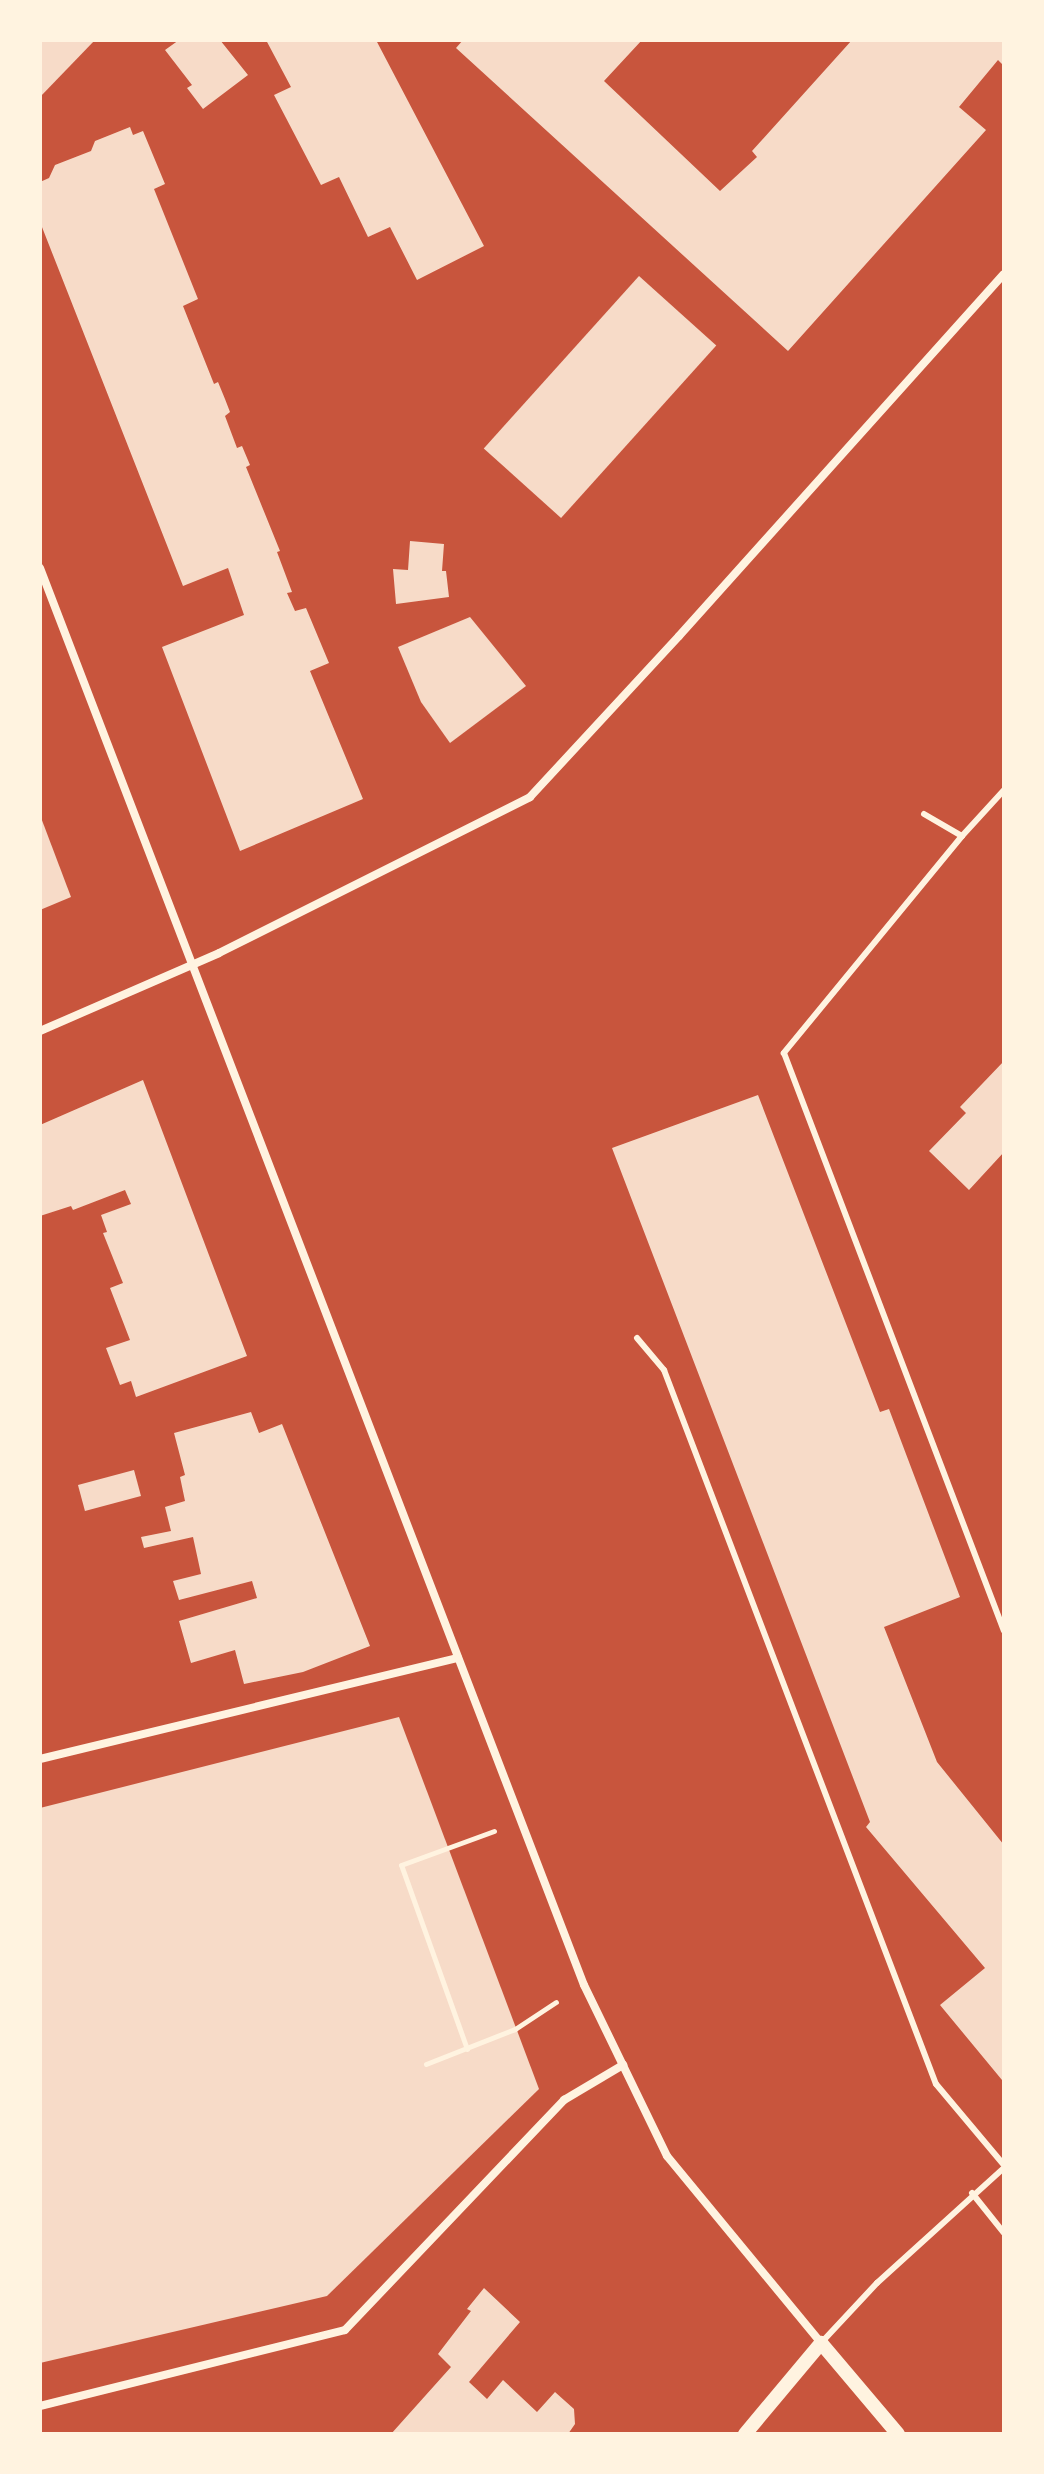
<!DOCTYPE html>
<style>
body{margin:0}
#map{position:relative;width:1044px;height:2474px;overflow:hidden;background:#c8553d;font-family:"Titillium Web",sans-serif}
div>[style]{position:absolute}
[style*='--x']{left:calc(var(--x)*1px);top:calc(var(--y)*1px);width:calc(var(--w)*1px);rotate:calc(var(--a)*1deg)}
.building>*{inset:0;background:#f7dbc8;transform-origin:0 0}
.path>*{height:5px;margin:-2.5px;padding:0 2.5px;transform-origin:2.5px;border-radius:2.5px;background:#fff3e0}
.service>*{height:6px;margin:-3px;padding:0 3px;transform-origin:3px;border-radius:3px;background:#fff3e0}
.minor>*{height:8px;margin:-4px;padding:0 4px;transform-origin:4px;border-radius:4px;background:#fff3e0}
.tertiary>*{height:14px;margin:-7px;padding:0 7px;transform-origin:7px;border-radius:7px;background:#fff3e0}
span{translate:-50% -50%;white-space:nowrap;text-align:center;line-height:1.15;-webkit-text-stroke:8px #fff3e0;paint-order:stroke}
.frame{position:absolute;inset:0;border:42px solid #fff3e0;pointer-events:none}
</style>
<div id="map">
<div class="building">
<div style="clip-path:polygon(40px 40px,95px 40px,40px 97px)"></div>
<div style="clip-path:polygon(179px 40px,220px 40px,248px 75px,203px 109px,187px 88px,192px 85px,165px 50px)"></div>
<div style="clip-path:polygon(266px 40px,376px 40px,484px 246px,417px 280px,390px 227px,368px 237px,339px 177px,321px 185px,274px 95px,291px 87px)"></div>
<div style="clip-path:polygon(463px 40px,642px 40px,604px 81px,720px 191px,757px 157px,752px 151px,852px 40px,1004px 40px,1004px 66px,998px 60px,959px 107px,986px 130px,788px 351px,456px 48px)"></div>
<div style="clip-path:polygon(130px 127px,133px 135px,143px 131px,165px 184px,154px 189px,198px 299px,183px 306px,214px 384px,218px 382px,225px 399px,230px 412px,225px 416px,237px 448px,242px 446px,250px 465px,246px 467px,280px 551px,277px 552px,292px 592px,287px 593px,295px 611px,306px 608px,329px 663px,310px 671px,363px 799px,240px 851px,162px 647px,244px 615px,228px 568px,183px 586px,40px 222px,40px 182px,49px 178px,55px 165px,91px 151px,95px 141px)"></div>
<div style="left:639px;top:276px;width:104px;height:232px;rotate:42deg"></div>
<div style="clip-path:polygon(410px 541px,444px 544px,442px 571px,446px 571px,449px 597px,396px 604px,393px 569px,408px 570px)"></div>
<div style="clip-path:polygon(470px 617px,526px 686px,450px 743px,421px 702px,398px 647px)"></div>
<div style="clip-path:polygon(40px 815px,71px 897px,40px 910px)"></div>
<div style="clip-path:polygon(1004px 1061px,1004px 1152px,969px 1190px,929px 1151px,966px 1113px,960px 1107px)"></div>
<div style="clip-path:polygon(143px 1080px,247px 1356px,136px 1397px,131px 1381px,120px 1385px,106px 1348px,130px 1340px,110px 1288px,123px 1283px,103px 1233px,107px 1232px,101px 1215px,131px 1204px,125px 1190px,73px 1210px,71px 1206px,40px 1216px,40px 1125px)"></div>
<div style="clip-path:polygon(758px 1095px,880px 1412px,889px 1409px,960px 1597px,884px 1627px,937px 1762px,1004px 1845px,1002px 2080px,940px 2005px,985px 1968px,866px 1827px,870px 1822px,612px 1148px)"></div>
<div style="clip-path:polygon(251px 1412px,259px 1433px,282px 1424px,370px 1646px,303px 1672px,244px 1684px,235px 1650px,191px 1663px,179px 1621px,257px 1598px,252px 1581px,179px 1600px,173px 1581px,201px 1574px,193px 1537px,144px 1548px,141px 1537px,171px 1531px,165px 1507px,185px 1501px,180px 1477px,185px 1475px,174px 1433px)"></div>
<div style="left:134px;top:1470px;width:27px;height:58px;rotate:75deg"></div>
<div style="clip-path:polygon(399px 1717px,539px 2089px,327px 2296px,40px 2363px,40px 1808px)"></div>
<div style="clip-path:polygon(484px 2288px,520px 2322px,469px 2382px,487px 2399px,503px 2380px,537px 2412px,555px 2392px,574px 2409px,575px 2424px,568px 2434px,391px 2434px,451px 2367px,438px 2354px,471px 2311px,467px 2309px)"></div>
</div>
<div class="path">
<div style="--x:467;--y:2049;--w:195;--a:-109.7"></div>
<div style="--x:401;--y:1865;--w:99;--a:-20.1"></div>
<div style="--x:426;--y:2064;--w:96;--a:-21.5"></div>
<div style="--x:515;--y:2029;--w:49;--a:-33.4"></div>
</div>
<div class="service">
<div style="--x:924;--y:814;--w:44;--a:30.1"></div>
<div style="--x:962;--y:836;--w:281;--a:129.4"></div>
<div style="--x:784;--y:1053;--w:618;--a:69.16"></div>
<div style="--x:962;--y:836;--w:62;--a:-47.6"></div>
<div style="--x:637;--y:1338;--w:42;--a:49.8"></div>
<div style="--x:664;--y:1370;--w:764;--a:69.15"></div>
<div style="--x:936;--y:2084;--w:106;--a:50"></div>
<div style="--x:972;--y:2193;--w:51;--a:51.3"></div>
<div style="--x:821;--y:2343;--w:82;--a:-47"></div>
<div style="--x:877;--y:2283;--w:171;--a:-42.2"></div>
</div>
<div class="minor">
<div style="--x:40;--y:568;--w:1518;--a:69"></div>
<div style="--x:584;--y:1985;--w:190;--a:64.1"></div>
<div style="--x:667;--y:2156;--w:242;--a:50.5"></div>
<div style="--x:40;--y:1031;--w:195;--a:-23.5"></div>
<div style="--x:219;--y:953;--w:348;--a:-26.6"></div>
<div style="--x:530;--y:797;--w:219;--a:-47.2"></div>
<div style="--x:679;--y:636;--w:486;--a:-48.1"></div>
<div style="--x:40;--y:1759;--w:430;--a:-13.6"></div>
<div style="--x:40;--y:2406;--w:314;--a:-14"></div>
<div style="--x:345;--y:2330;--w:318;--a:-46.4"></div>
<div style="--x:564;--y:2100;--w:69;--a:-30.7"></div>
</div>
<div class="tertiary">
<div style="--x:745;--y:2434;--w:119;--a:-50.1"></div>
<div style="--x:821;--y:2343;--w:119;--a:49.8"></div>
</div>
<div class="frame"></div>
</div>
